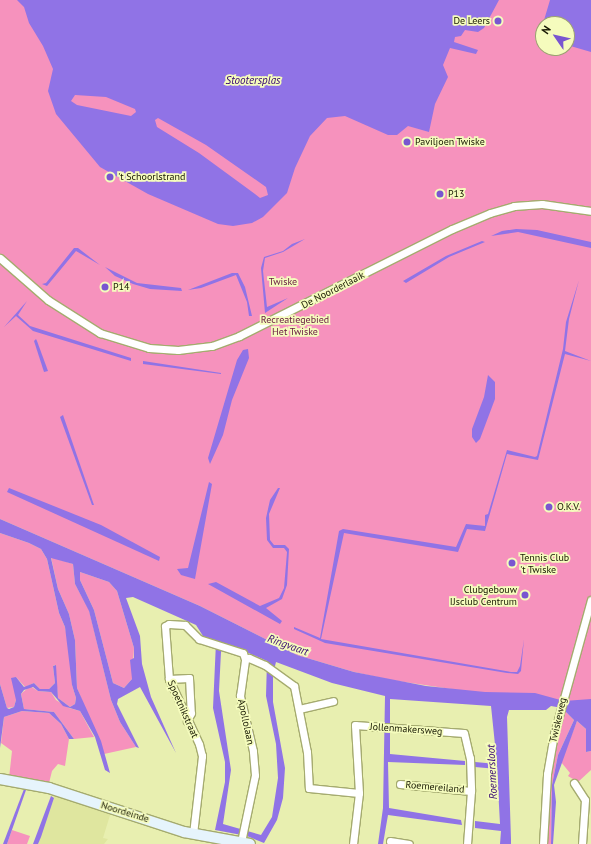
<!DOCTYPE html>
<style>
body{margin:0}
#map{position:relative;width:591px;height:844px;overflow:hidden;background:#e8efb0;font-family:"PT Sans",sans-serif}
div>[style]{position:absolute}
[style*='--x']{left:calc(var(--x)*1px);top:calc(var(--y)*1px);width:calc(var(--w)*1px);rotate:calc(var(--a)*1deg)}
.built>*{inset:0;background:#dfe69f}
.green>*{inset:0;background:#f692bd}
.water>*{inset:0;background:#9073e6}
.roads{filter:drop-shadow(1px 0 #a5ab6f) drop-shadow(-1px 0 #a5ab6f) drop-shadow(0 1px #a5ab6f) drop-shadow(0 -1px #a5ab6f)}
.street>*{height:7px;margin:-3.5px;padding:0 3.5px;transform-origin:3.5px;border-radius:3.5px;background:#fff}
.secondary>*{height:10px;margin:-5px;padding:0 5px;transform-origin:5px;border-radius:5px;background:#e6f4fc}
.dots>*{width:11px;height:11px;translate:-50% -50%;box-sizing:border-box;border:2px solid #f5fcbd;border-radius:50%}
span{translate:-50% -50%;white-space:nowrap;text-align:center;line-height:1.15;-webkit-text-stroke:3.5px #f5fcbd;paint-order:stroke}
.poi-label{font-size:10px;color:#171802}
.right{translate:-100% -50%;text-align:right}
.left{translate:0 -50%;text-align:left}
.park-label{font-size:10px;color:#661740}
.street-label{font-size:10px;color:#171802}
.water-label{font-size:11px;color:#340471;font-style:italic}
.north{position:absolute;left:535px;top:16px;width:40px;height:40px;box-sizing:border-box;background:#f5fcbd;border:1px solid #9ca172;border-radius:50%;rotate:304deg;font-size:11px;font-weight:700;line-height:16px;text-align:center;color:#171802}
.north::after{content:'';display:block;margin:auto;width:14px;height:18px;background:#7956d0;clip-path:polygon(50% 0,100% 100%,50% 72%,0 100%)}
</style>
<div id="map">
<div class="built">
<div style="clip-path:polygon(52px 793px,111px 812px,103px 838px,108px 839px,104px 844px,38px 844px,54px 798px)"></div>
</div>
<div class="green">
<div style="clip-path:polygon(evenodd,0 0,591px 0,591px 710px,391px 680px,354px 672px,297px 655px,200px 606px,0 519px,0 0,543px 24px,567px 24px,567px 48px,543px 48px,543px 24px)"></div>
<div style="clip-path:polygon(0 533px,29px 543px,41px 549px,47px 559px,59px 613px,65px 627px,71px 657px,72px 685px,76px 698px,75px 704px,70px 707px,58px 698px,55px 665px,53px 666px,55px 683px,49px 689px,40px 689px,34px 683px,25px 687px,16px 677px,16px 700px,14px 707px,7px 708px,0 684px)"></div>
<div style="clip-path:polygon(51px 557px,73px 564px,75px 584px,89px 610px,111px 700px,120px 722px,136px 747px,104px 754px,77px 688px,75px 640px,69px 614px,58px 589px)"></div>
<div style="clip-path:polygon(80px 572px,109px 582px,117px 591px,134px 648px,132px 679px,124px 688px,113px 683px,94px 610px,80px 580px)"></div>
<div style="clip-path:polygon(30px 686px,38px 691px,51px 692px,56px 700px,69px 708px,80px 711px,94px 737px,74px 739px,54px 712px,24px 709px,21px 694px)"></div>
<div style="clip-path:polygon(562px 708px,574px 720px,558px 755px,552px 785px,551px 844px,546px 844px,551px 765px)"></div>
<div style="clip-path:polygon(22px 711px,49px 713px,61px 724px,69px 739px,65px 766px,58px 764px,52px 771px,49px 783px,9px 778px,12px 751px,1px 743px,4px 717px)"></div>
<div style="clip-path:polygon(577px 721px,586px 729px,586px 752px,591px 751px,591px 770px,578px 782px,568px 776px,570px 773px,561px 762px)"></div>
<div style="clip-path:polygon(12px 830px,30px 836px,27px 844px,7px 844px)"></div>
</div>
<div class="water">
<div style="clip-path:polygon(evenodd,17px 0,499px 0,484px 28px,478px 32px,465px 30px,461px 36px,455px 37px,454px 42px,478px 50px,476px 54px,450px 48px,443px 65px,448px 77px,435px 104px,429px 132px,408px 126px,397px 135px,388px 135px,345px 116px,327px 118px,310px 136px,295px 168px,287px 193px,263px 217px,252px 223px,233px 226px,218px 224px,148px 194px,100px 167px,56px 114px,48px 91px,53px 69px,43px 46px,29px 23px,24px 7px,17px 0,75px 95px,106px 97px,135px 109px,136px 112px,131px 116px,77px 105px,71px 101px,75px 95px,17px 0,158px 118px,206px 145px,266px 187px,268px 195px,260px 198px,255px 194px,199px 153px,157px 127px,155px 120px,158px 118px)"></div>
<div style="clip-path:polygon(550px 0,591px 0,591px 52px,567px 45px,567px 24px,543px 24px,543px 38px,539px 37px)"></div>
<div style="clip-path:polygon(516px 229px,537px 230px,591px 242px,591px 248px,518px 232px,491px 236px,502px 231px)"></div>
<div style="clip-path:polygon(305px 239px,283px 252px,265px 258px,263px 271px,267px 307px,288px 298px,265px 313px,261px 268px,264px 257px,283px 251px,292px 244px)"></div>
<div style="clip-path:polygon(482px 241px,485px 242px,449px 257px,406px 283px,403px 281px,446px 256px)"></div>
<div style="clip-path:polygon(74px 248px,78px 248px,100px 265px,76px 251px,47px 286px,42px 284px,46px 283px)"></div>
<div style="clip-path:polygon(105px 267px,137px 283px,181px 288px,182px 291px,150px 289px,133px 284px,115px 276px)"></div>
<div style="clip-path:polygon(232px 273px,238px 273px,245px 287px,252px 316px,249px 316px,247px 302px,236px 275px,201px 288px,188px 290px)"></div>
<div style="clip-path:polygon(579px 280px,569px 319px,565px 351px,591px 361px,565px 354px,538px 460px,507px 454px,485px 531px,467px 529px,458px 552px,344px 533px,321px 639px,511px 672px,517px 672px,520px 666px,524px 639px,521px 671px,518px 674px,507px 673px,325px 643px,294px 629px,294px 627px,320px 638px,339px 531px,343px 529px,456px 547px,466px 524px,485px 526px,485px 515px,488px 514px,507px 450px,535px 457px,537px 456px,563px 349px,566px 322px)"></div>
<div style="clip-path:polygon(27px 301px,18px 315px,30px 326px,131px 358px,131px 361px,33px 331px,16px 316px,4px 327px)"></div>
<div style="clip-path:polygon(36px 339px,37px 341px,48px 371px,44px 372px,34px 341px)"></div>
<div style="clip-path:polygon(248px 349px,249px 358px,232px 400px,223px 435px,210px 464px,208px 458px,237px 360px,243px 350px)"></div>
<div style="clip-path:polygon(143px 361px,221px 373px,221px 374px,143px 364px)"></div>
<div style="clip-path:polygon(488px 375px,495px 382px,495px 399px,480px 439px,476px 443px,472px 437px,472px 429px,484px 397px)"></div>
<div style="clip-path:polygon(63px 415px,94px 505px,92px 505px,60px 417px)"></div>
<div style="clip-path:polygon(209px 482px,212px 484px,195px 579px,181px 575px,177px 569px,188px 568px)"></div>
<div style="clip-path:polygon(9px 488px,101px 525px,160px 557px,159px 561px,7px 492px)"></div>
<div style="clip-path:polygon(278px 488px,280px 488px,269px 514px,270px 540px,274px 545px,285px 545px,289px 549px,287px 585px,282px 599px,266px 608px,282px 621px,280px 624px,208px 584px,216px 582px,260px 606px,279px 598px,284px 588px,287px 552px,284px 548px,273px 548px,267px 540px,266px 518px,270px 500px)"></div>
<div style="clip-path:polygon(evenodd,0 519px,200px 606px,297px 655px,354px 672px,426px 686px,485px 692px,535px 693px,564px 701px,591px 699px,591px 751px,586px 752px,586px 729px,577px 721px,554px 785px,556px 802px,553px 844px,551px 844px,552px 785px,558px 755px,574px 720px,562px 708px,551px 706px,546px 710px,509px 710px,507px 717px,511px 839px,511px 844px,500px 844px,501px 831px,475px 828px,475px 821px,500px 824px,497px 769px,475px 767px,475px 762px,497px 764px,491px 706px,390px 699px,390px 754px,465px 761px,465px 765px,388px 762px,389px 808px,461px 820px,462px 825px,388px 815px,383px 844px,378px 844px,383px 808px,385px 696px,332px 683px,276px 662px,273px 674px,273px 702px,285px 768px,283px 798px,277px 820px,264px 843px,247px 836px,215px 830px,225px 782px,225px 762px,213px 708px,216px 642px,203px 636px,196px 625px,133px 597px,126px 598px,140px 636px,142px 664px,151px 697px,176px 753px,140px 687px,118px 699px,117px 704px,139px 748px,136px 747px,120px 722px,111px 700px,89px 611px,75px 584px,73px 564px,51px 558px,58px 589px,69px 614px,75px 640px,77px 688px,101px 741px,110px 773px,105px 770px,95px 737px,80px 711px,63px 706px,51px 692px,38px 691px,33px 687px,24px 690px,21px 694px,24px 709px,54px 712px,74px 739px,69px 739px,61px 724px,49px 713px,22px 711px,4px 717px,0 748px,0 684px,7px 708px,9px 709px,14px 707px,16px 700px,11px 678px,16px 677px,24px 687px,34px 683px,40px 689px,49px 689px,55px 683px,53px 666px,56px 665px,58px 698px,70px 707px,75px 704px,76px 698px,72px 685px,65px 627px,59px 613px,47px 559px,41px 549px,29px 543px,0 533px,0 519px,80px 572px,109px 582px,117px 591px,134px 648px,134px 658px,130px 660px,132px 679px,124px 688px,113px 683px,94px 610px,80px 580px,80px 572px,0 519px,228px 644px,267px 661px,266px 696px,276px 744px,278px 778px,272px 817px,261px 835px,223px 824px,231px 770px,219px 691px,221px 652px,224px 645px,228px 644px)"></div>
<div style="clip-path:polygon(24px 789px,26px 790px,7px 844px,3px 844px)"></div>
<div style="clip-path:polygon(51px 796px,54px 798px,41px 837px,38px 844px,33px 844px)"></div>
</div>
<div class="roads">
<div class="street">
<div style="--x:0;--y:258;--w:64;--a:41.2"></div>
<div style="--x:48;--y:300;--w:62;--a:32.4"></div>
<div style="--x:100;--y:333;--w:51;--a:17"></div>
<div style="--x:149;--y:348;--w:29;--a:4"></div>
<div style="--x:178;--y:350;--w:34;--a:-7"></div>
<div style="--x:212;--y:346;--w:29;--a:-20"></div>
<div style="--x:239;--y:336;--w:238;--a:-26.7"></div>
<div style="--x:452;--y:229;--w:41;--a:-22.8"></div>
<div style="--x:490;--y:213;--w:25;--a:-16"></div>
<div style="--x:514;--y:206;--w:28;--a:-4"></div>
<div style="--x:542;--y:204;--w:49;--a:8.1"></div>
<div style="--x:169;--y:679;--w:20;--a:-3"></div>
<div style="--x:189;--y:678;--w:35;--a:87"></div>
<div style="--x:191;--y:713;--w:9;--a:117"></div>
<div style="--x:299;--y:709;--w:35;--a:-13"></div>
<div style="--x:574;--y:783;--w:20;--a:57"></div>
<div style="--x:585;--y:800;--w:44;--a:93.9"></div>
<div style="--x:400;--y:784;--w:71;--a:5.6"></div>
<div style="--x:193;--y:834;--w:79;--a:-83.4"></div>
<div style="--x:202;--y:756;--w:12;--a:-104"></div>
<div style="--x:199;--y:744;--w:72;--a:-114.8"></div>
<div style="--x:169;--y:679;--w:53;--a:-94.3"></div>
<div style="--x:165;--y:626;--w:4;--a:-27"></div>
<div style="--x:169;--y:624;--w:16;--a:4"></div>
<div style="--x:185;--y:625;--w:20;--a:45"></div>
<div style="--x:199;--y:639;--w:46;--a:17.7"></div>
<div style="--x:243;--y:653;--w:6;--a:72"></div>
<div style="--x:390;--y:841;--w:19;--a:9"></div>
<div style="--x:241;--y:842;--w:68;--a:-78.2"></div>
<div style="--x:255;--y:775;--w:24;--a:-95"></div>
<div style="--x:253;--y:751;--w:57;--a:-103.3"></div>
<div style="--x:240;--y:696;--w:37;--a:-82"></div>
<div style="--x:245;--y:659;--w:4;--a:-14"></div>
<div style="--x:249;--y:658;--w:17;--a:24"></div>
<div style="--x:265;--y:665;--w:36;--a:36"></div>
<div style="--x:294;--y:686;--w:67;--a:78.9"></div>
<div style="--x:307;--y:752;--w:36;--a:87"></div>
<div style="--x:309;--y:788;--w:50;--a:5.7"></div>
<div style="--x:353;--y:844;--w:51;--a:-83.3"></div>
<div style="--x:359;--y:793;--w:68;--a:-93.4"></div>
<div style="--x:355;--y:725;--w:109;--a:4.2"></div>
<div style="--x:464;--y:733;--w:26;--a:77"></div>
<div style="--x:470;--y:758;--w:33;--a:88"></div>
<div style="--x:471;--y:791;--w:53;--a:94.3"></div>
<div style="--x:543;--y:844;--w:70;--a:-86.7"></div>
<div style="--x:547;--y:774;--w:41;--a:-80.1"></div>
<div style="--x:554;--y:734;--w:139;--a:-74.6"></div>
</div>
<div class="secondary">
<div style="--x:0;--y:779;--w:50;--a:10.4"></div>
<div style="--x:49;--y:788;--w:142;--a:18.1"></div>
<div style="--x:184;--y:832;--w:67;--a:10.3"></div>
</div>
</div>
<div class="dots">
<div style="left:498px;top:21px;background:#7956d0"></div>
<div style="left:407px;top:142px;background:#7956d0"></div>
<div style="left:110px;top:177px;background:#7956d0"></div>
<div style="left:440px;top:194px;background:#7956d0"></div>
<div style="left:105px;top:287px;background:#7956d0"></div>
<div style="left:549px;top:507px;background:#7956d0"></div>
<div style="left:512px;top:563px;background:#7956d0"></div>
<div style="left:525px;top:595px;background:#7956d0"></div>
</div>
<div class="poi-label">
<span class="right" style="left:490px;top:21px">De Leers</span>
<span class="left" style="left:415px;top:142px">Paviljoen Twiske</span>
<span class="left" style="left:118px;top:177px">'t Schoorlstrand</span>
<span class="left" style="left:448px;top:194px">P13</span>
<span class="left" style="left:113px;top:287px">P14</span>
<span class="left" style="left:557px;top:507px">O.K.V.</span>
<span class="left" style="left:520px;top:563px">Tennis Club<br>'t Twiske</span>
<span class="right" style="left:517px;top:595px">Clubgebouw<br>IJsclub Centrum</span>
</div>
<div class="park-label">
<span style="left:283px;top:282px">Twiske</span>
<span style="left:295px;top:325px">Recreatiegebied<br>Het Twiske</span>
</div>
<div class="street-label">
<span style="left:333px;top:290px;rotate:-27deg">De Noorderlaaik</span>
<span style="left:183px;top:709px;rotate:66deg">Spoetnikstraat</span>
<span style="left:558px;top:720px;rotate:-77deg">Twiskeweg</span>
<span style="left:246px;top:722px;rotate:78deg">Apollolaan</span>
<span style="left:406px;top:729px;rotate:4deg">Jollenmakersweg</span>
<span style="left:435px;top:787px;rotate:5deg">Roemereiland</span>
<span style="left:125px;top:812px;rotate:17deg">Noordeinde</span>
</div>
<div class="water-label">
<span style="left:253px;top:80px">Stootersplas</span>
<span style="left:288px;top:645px;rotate:20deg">Ringvaart</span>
<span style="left:492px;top:772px;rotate:-93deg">Roemersloot</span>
</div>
<div class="north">N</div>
</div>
